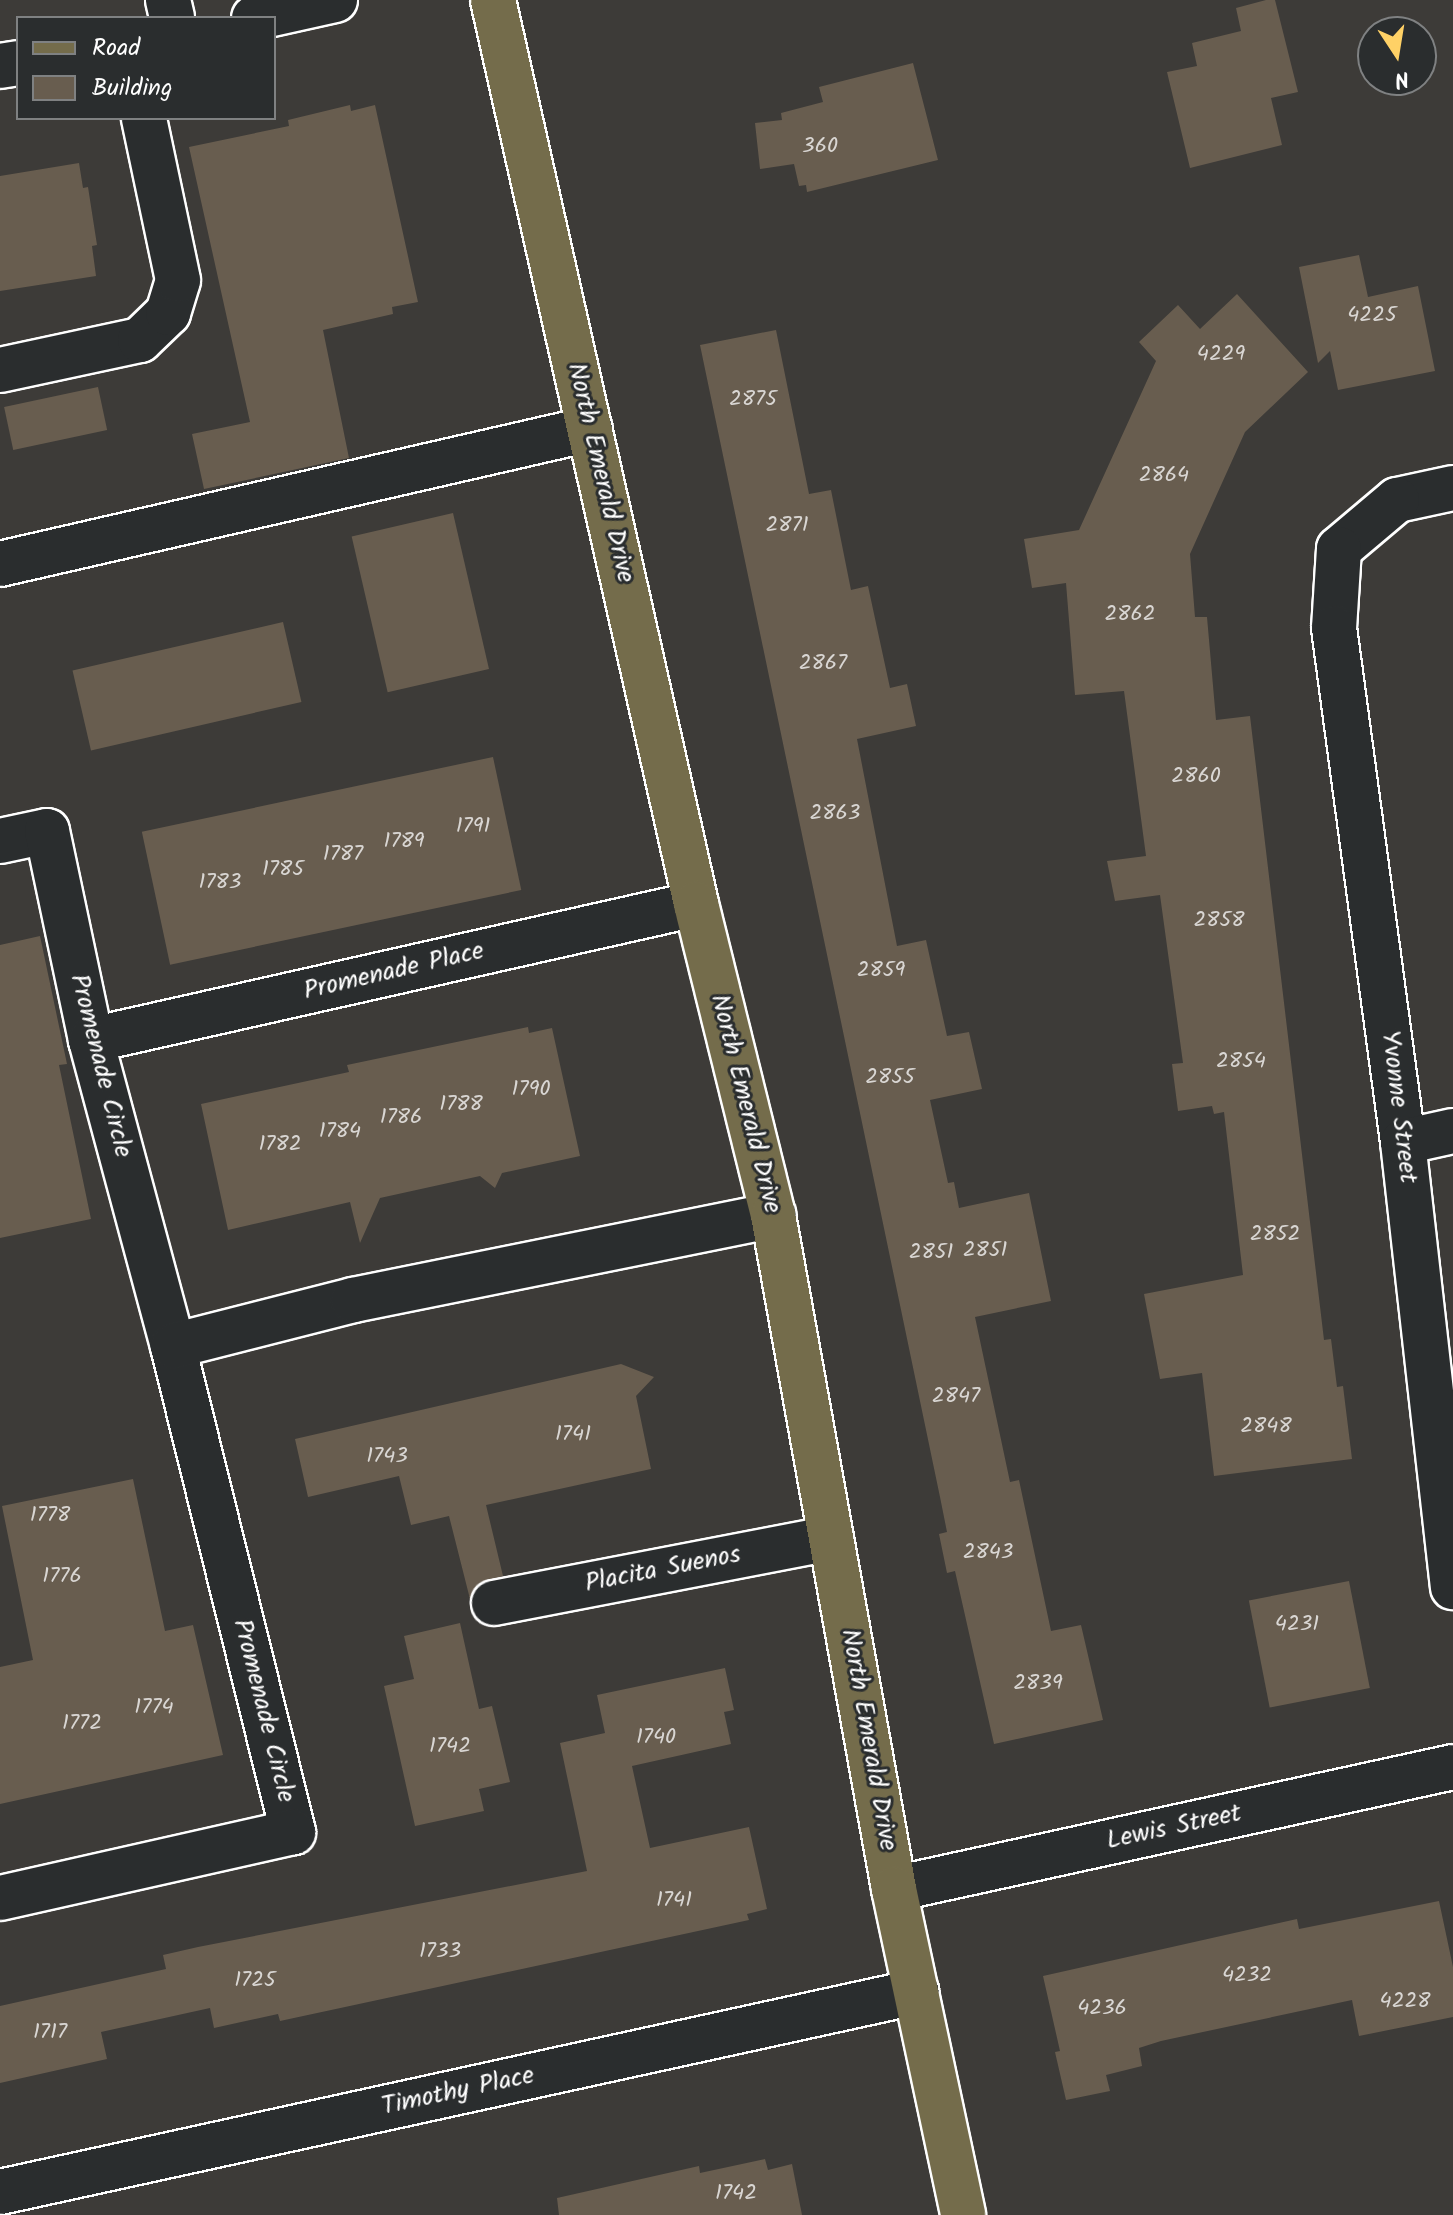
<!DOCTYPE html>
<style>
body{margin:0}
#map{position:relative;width:1453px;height:2215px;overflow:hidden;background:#3d3b38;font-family:Kalam,sans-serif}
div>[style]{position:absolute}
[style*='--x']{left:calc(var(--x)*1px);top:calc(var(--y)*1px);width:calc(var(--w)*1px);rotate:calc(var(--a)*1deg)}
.building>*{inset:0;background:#685d4f;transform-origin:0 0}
.roads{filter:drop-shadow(2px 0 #fff) drop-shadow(-2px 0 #fff) drop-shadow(0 2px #fff) drop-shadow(0 -2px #fff)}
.minor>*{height:44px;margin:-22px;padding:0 22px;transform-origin:22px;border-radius:22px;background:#2a2d2e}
.major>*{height:44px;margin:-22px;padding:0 22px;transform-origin:22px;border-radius:22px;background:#746c4b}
span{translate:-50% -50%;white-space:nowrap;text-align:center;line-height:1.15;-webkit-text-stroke:6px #2a2d2e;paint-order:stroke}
.number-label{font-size:22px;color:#d9d6d3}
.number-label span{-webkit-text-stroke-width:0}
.street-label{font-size:26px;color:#fff}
.legend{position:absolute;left:16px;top:16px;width:260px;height:104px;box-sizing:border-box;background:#2a2d2e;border:2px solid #7f8182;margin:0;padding:10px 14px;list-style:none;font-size:24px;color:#fff}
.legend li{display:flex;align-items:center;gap:16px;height:40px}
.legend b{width:40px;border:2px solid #7f8182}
.north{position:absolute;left:1357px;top:16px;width:80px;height:80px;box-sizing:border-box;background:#2a2d2e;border:2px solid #7f8182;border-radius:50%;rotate:168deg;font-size:22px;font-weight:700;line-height:32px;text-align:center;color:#fff}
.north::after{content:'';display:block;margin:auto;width:28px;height:36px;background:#ffd166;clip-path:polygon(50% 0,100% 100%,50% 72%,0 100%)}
</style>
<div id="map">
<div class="building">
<div style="clip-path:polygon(1266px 0,1275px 0,1298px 92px,1271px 98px,1282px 145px,1190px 168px,1167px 72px,1197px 66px,1192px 43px,1241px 31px,1236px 8px)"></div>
<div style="clip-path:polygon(913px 63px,938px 160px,807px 192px,806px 185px,799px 186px,794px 164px,760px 169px,755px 123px,782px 120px,781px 113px,823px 102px,819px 87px)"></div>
<div style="clip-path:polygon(350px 105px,351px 111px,375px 105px,418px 302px,392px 307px,393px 314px,323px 330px,349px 458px,204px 489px,192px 434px,250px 422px,189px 147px,289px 126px,288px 120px)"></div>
<div style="clip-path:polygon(79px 163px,83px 188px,88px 187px,97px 245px,92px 246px,96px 276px,0 291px,0 176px)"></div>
<div style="clip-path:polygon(1359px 255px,1368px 297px,1418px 286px,1435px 371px,1338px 390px,1330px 351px,1318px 363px,1299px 267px)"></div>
<div style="clip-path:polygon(1237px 294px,1308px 372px,1245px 432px,1190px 554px,1195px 617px,1207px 617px,1216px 720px,1250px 716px,1324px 1340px,1331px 1339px,1337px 1387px,1343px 1386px,1352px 1459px,1214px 1476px,1202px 1373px,1160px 1379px,1144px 1294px,1243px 1275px,1224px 1112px,1214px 1114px,1212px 1106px,1178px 1111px,1172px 1064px,1183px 1063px,1160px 895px,1115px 901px,1107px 861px,1146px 856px,1124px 691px,1075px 695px,1066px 583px,1032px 588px,1024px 539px,1079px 530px,1156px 361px,1139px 342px,1178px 305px,1200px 329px)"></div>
<div style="clip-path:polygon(776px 330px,809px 494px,831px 490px,851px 590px,868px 586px,890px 688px,907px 684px,916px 726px,857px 739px,897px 946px,926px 940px,947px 1036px,969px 1032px,982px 1089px,930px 1100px,948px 1183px,954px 1182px,959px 1208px,1029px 1193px,1051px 1301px,975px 1317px,1010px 1482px,1019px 1480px,1051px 1631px,1081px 1625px,1103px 1720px,994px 1744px,955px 1571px,947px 1573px,939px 1534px,947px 1532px,940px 1497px,700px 345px)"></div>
<div style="left:98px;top:387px;width:44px;height:96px;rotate:78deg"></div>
<div style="left:453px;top:513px;width:160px;height:104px;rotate:77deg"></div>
<div style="left:283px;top:622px;width:82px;height:216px;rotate:77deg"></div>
<div style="left:493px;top:757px;width:136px;height:359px;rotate:78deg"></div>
<div style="clip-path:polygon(40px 936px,67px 1064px,59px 1065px,91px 1219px,0 1238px,0 945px)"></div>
<div style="clip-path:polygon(528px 1027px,529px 1033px,552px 1028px,580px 1156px,502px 1173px,495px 1188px,480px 1176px,380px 1198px,360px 1243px,350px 1202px,228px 1230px,201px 1104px,349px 1072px,347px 1065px)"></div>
<div style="clip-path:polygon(621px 1364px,654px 1377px,636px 1396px,651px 1469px,486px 1505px,503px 1576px,478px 1584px,470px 1599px,449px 1516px,411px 1525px,399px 1476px,308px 1497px,295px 1439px)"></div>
<div style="clip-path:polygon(133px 1479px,165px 1631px,193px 1625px,223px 1755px,0 1804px,0 1667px,33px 1660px,2px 1506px)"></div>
<div style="left:1349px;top:1581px;width:109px;height:102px;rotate:79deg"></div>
<div style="clip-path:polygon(460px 1623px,479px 1709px,492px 1706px,510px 1782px,479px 1789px,484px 1811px,415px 1826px,384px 1686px,414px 1679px,404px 1636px)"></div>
<div style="clip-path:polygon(725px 1668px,734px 1710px,724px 1712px,731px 1744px,632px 1766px,650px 1848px,749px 1827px,767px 1909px,747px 1914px,749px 1920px,280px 2021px,278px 2014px,214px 2028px,210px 2008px,101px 2032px,107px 2059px,0 2083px,0 2006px,166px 1969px,163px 1955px,198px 1947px,587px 1871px,560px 1743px,605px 1733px,597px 1695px)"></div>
<div style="clip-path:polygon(1439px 1901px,1453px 1967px,1453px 2017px,1359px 2036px,1352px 2000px,1161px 2041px,1139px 2048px,1142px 2066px,1106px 2075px,1110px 2091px,1066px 2100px,1055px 2052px,1060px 2051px,1043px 1976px,1297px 1919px,1299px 1929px)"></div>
<div style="clip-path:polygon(765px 2159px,768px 2170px,792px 2164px,802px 2215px,559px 2215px,557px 2198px,699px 2166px,700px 2173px)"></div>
</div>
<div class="roads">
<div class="minor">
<div style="--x:168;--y:0;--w:18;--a:77"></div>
<div style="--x:254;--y:18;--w:83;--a:-12.5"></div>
<div style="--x:0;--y:66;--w:18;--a:-9"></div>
<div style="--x:0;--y:370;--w:143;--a:-12.1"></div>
<div style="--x:140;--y:340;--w:39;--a:-44"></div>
<div style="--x:168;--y:313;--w:34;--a:-73"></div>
<div style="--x:178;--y:280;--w:166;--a:-101.9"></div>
<div style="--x:1453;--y:488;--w:57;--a:167.9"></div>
<div style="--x:1397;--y:500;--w:76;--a:139.8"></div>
<div style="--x:1339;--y:549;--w:79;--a:93.6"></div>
<div style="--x:1334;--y:628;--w:519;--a:82.35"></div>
<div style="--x:1403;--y:1142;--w:448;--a:83.6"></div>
<div style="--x:0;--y:564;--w:605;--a:-12.89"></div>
<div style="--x:0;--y:841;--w:48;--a:-12"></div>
<div style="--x:47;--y:831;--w:214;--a:78.1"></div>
<div style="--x:91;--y:1040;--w:317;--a:75"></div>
<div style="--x:173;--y:1346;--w:501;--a:76.13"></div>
<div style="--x:293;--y:1832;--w:300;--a:167.3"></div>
<div style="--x:91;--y:1040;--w:620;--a:-12.67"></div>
<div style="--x:1403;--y:1142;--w:51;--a:-12.4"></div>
<div style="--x:173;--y:1346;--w:186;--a:-14.3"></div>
<div style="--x:353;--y:1300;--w:429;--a:-11.4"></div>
<div style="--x:494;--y:1603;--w:343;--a:-10.9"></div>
<div style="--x:894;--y:1889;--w:572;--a:-12.31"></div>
<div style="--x:0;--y:2192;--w:938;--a:-12.32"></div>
</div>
<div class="major">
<div style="--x:493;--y:0;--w:927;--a:77.34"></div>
<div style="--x:696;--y:904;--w:320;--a:76.1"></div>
<div style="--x:773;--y:1215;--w:685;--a:79.82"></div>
<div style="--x:894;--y:1889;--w:333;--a:78"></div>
</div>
</div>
<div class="number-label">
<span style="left:820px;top:147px">360</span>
<span style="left:1372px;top:316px">4225</span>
<span style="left:1221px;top:355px">4229</span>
<span style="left:753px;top:400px">2875</span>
<span style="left:1164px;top:476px">2864</span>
<span style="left:787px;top:526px">2871</span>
<span style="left:1130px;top:615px">2862</span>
<span style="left:823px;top:664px">2867</span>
<span style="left:1196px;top:777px">2860</span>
<span style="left:835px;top:814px">2863</span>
<span style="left:473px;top:827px">1791</span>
<span style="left:404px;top:842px">1789</span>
<span style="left:343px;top:855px">1787</span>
<span style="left:283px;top:870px">1785</span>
<span style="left:220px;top:883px">1783</span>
<span style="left:1219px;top:921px">2858</span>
<span style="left:881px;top:971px">2859</span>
<span style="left:1241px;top:1062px">2854</span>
<span style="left:890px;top:1078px">2855</span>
<span style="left:531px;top:1090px">1790</span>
<span style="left:461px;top:1105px">1788</span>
<span style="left:401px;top:1118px">1786</span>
<span style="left:340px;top:1132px">1784</span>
<span style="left:280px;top:1145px">1782</span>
<span style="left:1275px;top:1235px">2852</span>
<span style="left:985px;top:1251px">2851</span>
<span style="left:931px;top:1253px">2851</span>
<span style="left:956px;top:1397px">2847</span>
<span style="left:1266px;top:1427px">2848</span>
<span style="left:573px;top:1435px">1741</span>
<span style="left:387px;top:1457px">1743</span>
<span style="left:50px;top:1516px">1778</span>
<span style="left:988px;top:1553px">2843</span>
<span style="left:62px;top:1577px">1776</span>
<span style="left:1297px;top:1625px">4231</span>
<span style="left:1038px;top:1684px">2839</span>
<span style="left:154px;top:1708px">1774</span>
<span style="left:82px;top:1724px">1772</span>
<span style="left:656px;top:1738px">1740</span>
<span style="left:450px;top:1747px">1742</span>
<span style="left:674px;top:1901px">1741</span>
<span style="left:440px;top:1952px">1733</span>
<span style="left:1247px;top:1976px">4232</span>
<span style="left:255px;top:1981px">1725</span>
<span style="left:1405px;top:2002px">4228</span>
<span style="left:1102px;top:2009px">4236</span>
<span style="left:50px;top:2033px">1717</span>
<span style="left:736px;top:2194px">1742</span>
</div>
<div class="street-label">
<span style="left:600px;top:473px;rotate:77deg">North Emerald Drive</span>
<span style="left:394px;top:972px;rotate:-13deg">Promenade Place</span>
<span style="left:100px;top:1066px;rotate:76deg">Promenade Circle</span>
<span style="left:745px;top:1104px;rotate:76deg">North Emerald Drive</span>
<span style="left:1398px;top:1107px;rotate:83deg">Yvonne Street</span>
<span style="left:663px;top:1570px;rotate:-11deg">Placita Suenos</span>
<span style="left:263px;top:1711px;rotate:76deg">Promenade Circle</span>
<span style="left:868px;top:1740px;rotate:80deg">North Emerald Drive</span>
<span style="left:1174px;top:1828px;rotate:-12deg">Lewis Street</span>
<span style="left:458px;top:2092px;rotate:-12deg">Timothy Place</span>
</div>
<ul class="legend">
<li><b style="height:10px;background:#746c4b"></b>Road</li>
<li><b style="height:22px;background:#685d4f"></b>Building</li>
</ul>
<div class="north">N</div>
</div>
